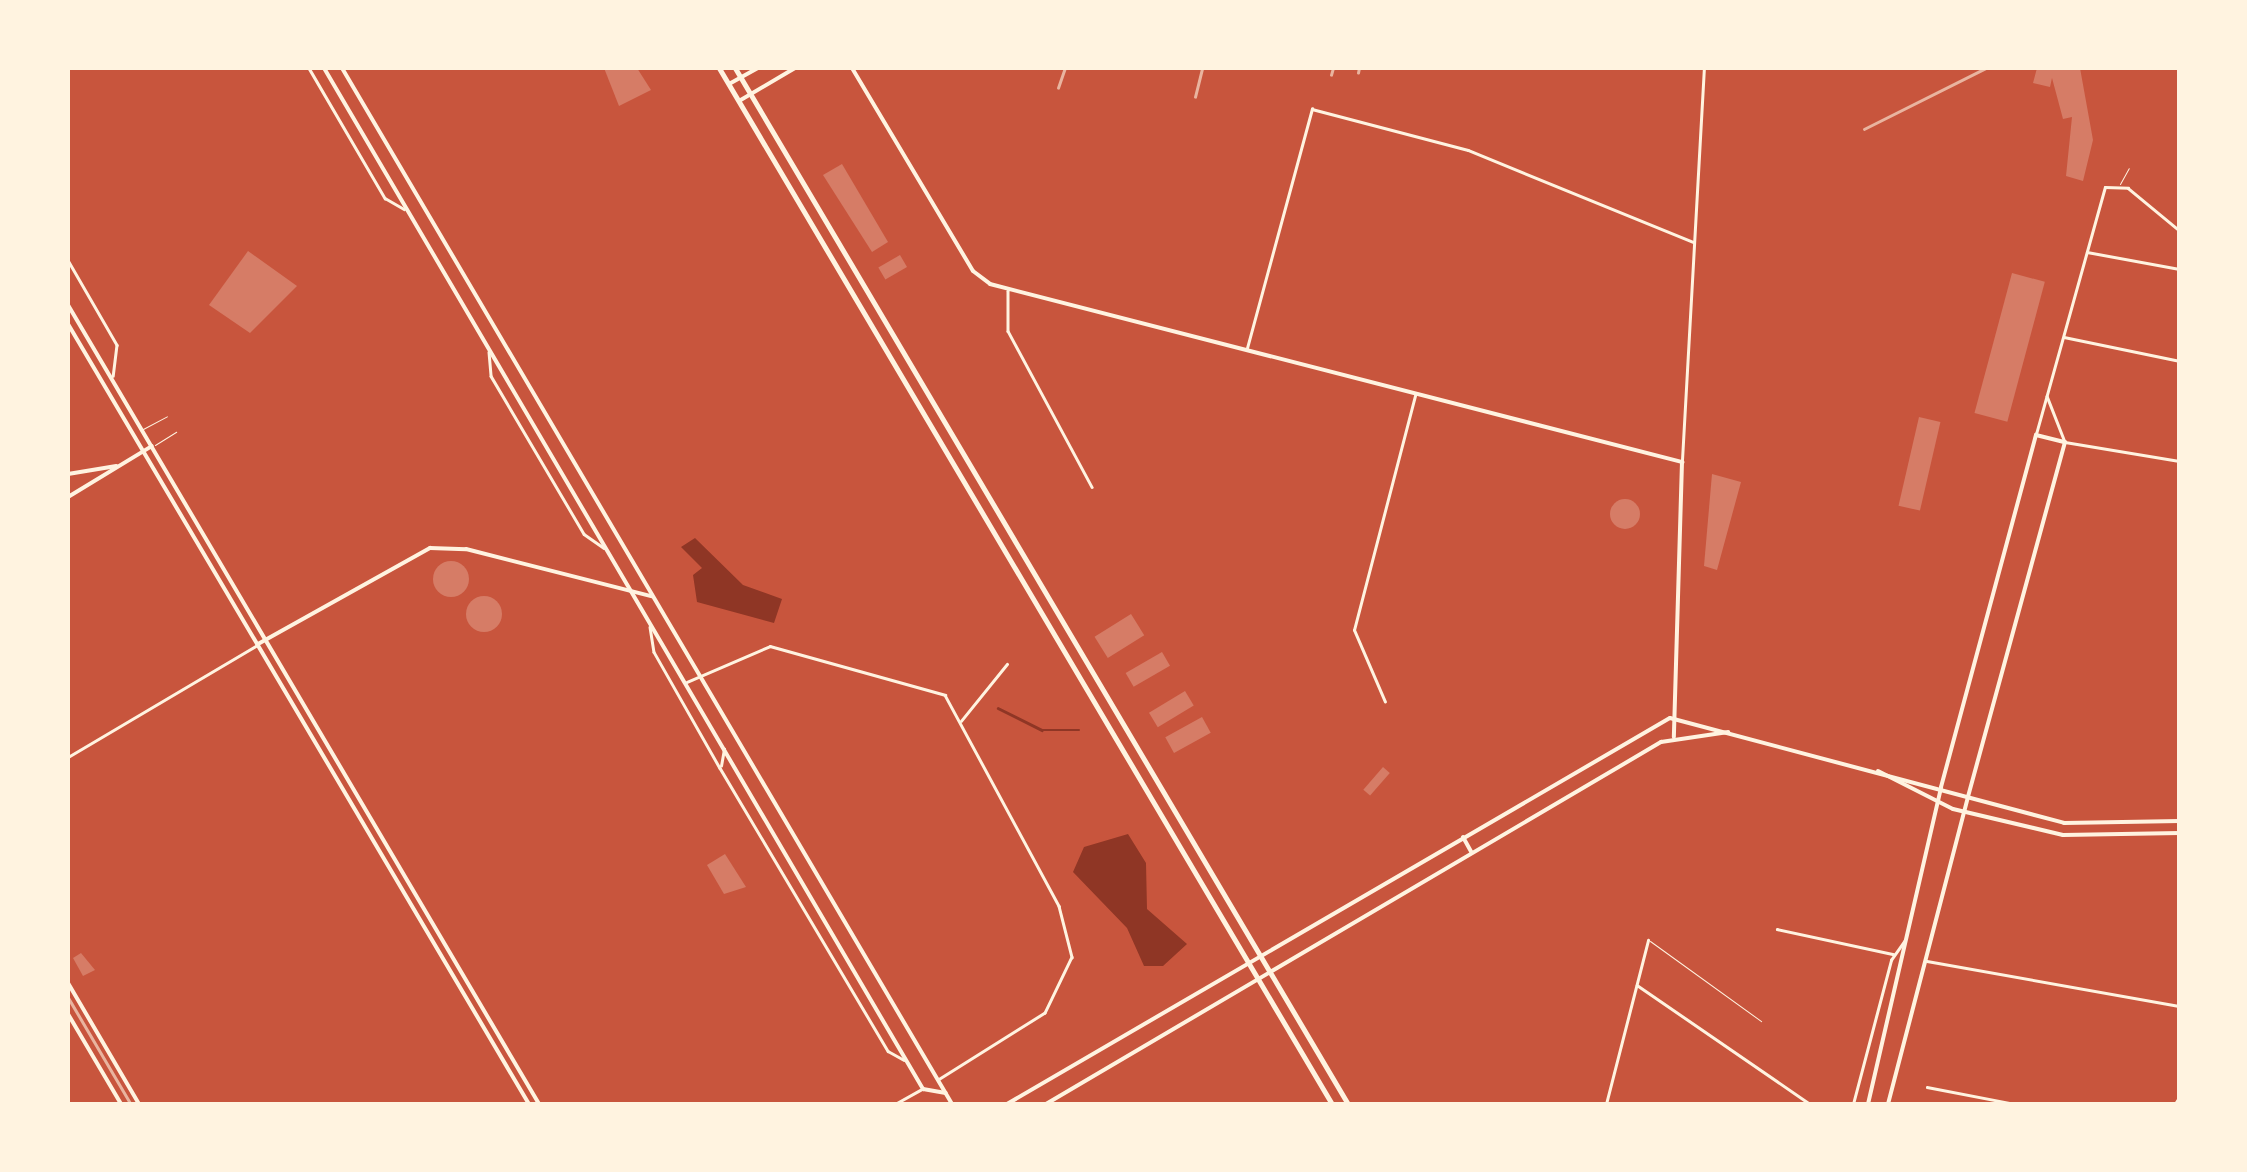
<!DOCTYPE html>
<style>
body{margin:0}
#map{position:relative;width:2247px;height:1172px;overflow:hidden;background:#c8553d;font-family:"Source Sans 3",sans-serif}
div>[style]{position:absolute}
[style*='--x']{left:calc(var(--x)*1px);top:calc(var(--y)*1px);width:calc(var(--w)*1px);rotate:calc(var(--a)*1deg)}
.water>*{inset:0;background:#8f3625}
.stream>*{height:2.5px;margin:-1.25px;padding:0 1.25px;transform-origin:1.25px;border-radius:1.25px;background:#8f3625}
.building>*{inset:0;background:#d67c66;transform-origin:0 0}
.round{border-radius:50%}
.service>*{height:1px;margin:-0.5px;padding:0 0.5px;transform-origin:0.5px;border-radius:0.5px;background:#fff3e0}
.minor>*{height:2.5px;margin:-1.25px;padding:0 1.25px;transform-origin:1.25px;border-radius:1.25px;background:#fff3e0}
.tertiary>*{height:4px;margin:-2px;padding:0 2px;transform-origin:2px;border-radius:2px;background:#fff3e0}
.secondary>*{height:4px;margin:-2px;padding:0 2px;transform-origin:2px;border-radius:2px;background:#fff3e0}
.primary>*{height:5px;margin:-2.5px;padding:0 2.5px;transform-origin:2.5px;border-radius:2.5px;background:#fff3e0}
.tram>*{height:2.5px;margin:-1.25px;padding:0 1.25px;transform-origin:1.25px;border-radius:1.25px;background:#e9b49f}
.rail>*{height:2.5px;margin:-1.25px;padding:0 1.25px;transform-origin:1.25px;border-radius:1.25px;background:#e9b49f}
span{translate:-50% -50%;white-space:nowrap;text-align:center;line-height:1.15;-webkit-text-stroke:9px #fff3e0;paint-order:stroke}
.frame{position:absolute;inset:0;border:70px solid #fff3e0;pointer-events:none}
</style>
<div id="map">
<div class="water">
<div style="clip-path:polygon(695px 538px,743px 585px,782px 599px,774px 623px,697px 602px,693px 575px,702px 568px,681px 547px)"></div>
<div style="clip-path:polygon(1128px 834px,1146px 863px,1147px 909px,1187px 944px,1163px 966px,1144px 966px,1127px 928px,1073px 872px,1084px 847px)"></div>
</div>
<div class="stream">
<div style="--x:998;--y:708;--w:49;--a:26.6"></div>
<div style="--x:1042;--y:730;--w:37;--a:0"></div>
</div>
<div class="building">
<div style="clip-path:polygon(604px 68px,637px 68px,651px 90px,619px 106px)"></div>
<div style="clip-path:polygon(2037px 68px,2080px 68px,2093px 140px,2083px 181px,2066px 176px,2072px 117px,2063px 119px,2052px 78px,2050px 87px,2033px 83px)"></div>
<div style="clip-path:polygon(842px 164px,888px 242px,872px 252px,823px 175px)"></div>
<div style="clip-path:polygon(248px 251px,297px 286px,250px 333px,209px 305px)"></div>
<div style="left:900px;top:255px;width:14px;height:25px;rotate:60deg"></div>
<div style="left:2012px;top:273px;width:34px;height:145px;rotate:15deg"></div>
<div style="left:1919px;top:417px;width:22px;height:91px;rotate:13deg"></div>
<div style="clip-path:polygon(1712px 474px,1741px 482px,1717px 570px,1704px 566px)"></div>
<div class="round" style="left:1610px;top:499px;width:30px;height:30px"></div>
<div class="round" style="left:433px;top:561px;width:36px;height:36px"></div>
<div class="round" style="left:466px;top:596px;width:36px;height:36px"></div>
<div style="left:1131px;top:614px;width:25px;height:43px;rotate:58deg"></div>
<div style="left:1162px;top:652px;width:16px;height:42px;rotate:60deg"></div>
<div style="left:1185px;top:691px;width:17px;height:42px;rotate:59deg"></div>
<div style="left:1202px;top:717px;width:18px;height:42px;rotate:61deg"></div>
<div style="left:1383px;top:767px;width:9px;height:30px;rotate:41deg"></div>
<div style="clip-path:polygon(725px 854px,746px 887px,724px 894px,707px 865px)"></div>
<div style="clip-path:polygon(81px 953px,95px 970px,83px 976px,73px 958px)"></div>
</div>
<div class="service">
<div style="--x:2120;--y:184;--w:18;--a:-61"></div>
<div style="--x:143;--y:429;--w:27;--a:-28"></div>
<div style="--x:155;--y:445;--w:25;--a:-32"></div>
<div style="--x:1650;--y:941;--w:137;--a:35.8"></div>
</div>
<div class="minor">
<div style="--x:309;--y:68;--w:151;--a:59.7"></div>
<div style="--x:385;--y:198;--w:22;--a:30"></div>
<div style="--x:2087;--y:252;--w:95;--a:10.4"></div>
<div style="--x:68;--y:260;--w:98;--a:60"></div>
<div style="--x:117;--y:345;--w:31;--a:97"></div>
<div style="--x:1008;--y:291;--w:40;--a:90"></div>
<div style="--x:1008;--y:331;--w:177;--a:61.7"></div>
<div style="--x:2064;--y:337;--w:118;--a:11.7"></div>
<div style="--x:1247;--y:348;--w:248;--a:-74.8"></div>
<div style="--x:1312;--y:109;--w:161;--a:14.7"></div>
<div style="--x:1468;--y:150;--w:244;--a:22.2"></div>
<div style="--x:489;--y:352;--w:24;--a:85"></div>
<div style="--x:491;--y:376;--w:183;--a:59.5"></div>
<div style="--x:584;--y:534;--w:24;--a:35"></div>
<div style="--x:2047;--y:396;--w:49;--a:68.6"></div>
<div style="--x:2065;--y:442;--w:117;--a:9.4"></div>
<div style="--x:2036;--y:434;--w:256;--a:-74.4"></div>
<div style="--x:2105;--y:187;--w:23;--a:2"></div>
<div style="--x:2128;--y:188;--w:67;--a:39.6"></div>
<div style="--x:1682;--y:460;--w:393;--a:-86.8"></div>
<div style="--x:650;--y:627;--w:25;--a:81"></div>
<div style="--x:654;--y:652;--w:133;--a:60.4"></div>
<div style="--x:720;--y:768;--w:329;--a:59.3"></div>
<div style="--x:888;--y:1051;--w:18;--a:29"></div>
<div style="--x:687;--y:682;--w:90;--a:-23.4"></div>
<div style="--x:770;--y:646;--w:182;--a:15.6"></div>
<div style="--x:945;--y:695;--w:240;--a:61.6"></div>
<div style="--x:1059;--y:906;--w:53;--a:75.7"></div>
<div style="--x:1072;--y:957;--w:62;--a:115.7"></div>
<div style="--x:1045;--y:1013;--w:126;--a:147.9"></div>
<div style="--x:1385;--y:702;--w:78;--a:-113.3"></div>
<div style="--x:1354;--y:630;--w:243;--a:-75.4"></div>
<div style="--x:961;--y:721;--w:73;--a:-51.1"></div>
<div style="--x:68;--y:757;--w:218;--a:-30.6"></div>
<div style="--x:721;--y:766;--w:17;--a:-80"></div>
<div style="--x:1777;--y:929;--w:119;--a:12.2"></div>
<div style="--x:1927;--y:961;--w:257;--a:10.1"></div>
<div style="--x:1637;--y:985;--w:210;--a:34.5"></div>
<div style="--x:1927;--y:1087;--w:90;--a:10.9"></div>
<div style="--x:895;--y:1104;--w:29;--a:-29"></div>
<div style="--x:1606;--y:1104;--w:169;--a:-75.6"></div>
<div style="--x:1853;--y:1104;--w:149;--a:-75.2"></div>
<div style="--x:1891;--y:960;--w:24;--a:-55"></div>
<div style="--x:2175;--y:1104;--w:9;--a:-58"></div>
</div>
<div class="tertiary">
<div style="--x:324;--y:68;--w:1184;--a:59.6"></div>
<div style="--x:923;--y:1089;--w:23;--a:10"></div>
<div style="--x:342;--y:68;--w:1202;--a:59.51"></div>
<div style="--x:852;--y:68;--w:236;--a:59.2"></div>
<div style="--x:973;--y:271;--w:21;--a:37"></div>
<div style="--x:990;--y:284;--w:715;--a:14.43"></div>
<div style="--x:1682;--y:462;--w:275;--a:91.7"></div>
<div style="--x:729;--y:84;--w:33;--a:-29"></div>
<div style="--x:739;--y:101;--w:65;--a:-30.5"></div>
<div style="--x:258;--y:644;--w:197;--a:-29.2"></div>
<div style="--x:430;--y:548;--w:36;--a:2"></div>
<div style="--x:466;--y:549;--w:191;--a:14.3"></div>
<div style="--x:1941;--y:787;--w:365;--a:-74.9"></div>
<div style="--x:2036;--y:435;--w:30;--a:14"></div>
<div style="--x:2065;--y:442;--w:368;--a:105.3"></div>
<div style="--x:68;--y:983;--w:140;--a:59.6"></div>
<div style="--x:68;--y:1014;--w:104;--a:59.5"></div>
</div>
<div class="secondary">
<div style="--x:68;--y:305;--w:927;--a:59.48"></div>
<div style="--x:68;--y:324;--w:906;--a:59.42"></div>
<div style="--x:68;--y:474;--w:49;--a:-9.5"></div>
<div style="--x:68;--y:497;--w:98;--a:-31.3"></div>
<div style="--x:1878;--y:771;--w:84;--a:26.9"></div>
<div style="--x:1953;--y:809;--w:113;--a:13.3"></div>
<div style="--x:2063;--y:835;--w:117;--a:-1"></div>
<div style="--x:1463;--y:837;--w:18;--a:61"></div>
<div style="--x:1007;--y:1104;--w:767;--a:-30.21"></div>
<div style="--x:1670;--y:718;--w:408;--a:14.9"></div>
<div style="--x:2064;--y:823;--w:116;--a:-1"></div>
<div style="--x:1046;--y:1104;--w:714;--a:-30.48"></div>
<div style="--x:1661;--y:742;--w:68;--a:-8.5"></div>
<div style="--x:1868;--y:1104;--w:325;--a:-77"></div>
<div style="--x:1888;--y:1104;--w:317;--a:-75.4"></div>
</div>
<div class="primary">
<div style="--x:719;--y:68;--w:1204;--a:59.39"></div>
<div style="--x:735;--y:68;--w:1204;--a:59.39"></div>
</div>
<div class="tram">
<div style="--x:68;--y:997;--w:124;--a:59.5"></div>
</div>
<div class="rail">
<div style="--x:1358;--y:73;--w:5;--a:-79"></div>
<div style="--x:1331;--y:75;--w:7;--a:-74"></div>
<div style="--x:1058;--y:88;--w:21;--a:-71"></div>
<div style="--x:1195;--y:97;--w:30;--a:-76"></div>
<div style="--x:1864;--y:129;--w:136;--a:-26.6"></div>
</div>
<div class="frame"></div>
</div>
